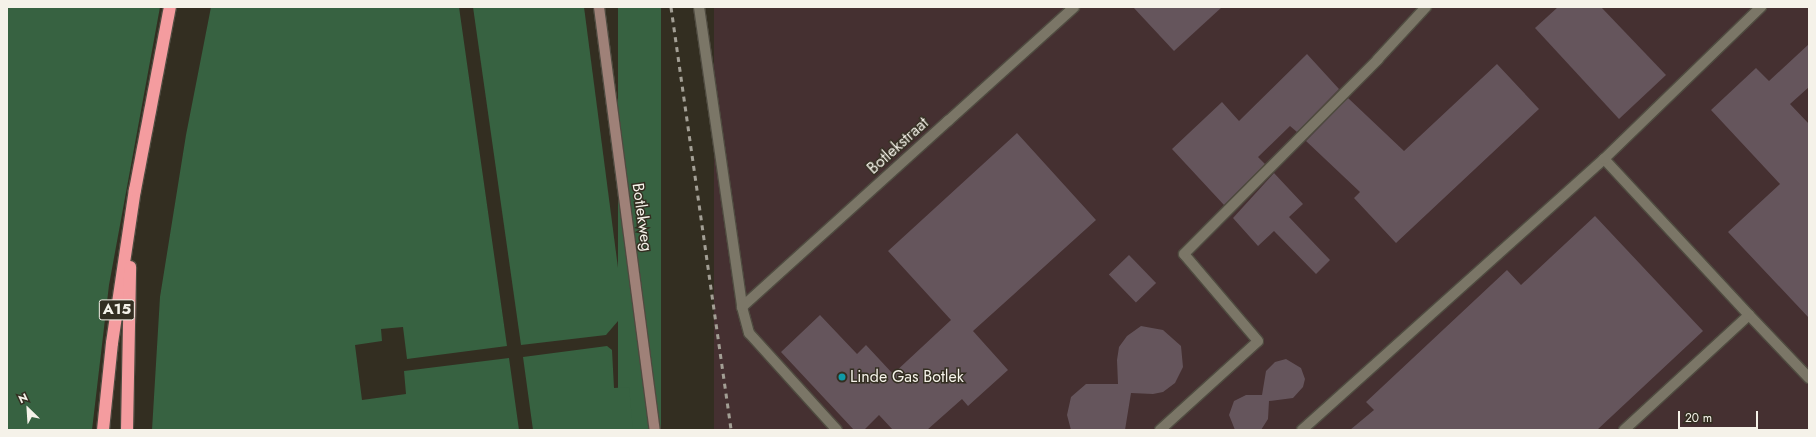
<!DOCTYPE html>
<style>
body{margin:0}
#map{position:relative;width:1816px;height:437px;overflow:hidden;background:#332e21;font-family:Jost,sans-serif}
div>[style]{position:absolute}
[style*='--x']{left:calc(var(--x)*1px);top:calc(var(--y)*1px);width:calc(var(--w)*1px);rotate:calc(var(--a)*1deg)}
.industrial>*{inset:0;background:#453031;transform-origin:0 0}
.green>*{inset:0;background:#376241;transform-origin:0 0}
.building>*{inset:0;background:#65555c;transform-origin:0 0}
.roads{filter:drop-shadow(1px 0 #4f4b40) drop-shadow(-1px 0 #4f4b40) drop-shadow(0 1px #4f4b40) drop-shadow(0 -1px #4f4b40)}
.lane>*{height:10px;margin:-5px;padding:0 5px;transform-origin:5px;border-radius:5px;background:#7b7667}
.street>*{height:10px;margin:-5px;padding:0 5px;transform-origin:5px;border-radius:5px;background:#7b7667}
.secondary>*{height:10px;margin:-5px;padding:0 5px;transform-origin:5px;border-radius:5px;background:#9f8178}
.highway>*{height:12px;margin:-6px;padding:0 6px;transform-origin:6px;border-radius:6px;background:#f49c9f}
.rail>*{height:3px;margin-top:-1.5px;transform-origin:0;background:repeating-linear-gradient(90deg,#a39f95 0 5px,transparent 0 10px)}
.dots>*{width:11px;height:11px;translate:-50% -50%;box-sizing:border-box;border:2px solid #332e21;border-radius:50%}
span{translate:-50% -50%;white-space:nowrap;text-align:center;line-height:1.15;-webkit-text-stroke:3px #332e21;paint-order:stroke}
.shield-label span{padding:1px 3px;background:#332e21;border:1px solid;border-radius:3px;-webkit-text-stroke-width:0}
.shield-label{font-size:15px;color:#f5f2e9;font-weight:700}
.street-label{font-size:16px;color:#f5f2e9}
.poi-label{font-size:16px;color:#f5f2e9}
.left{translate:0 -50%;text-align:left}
.frame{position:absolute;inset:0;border:8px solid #f5f2e9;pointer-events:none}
.north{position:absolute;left:8px;top:389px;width:40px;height:40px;-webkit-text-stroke:3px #332e21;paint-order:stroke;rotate:335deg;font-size:11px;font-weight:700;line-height:16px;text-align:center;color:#f5f2e9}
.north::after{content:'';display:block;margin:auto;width:14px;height:18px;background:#f5f2e9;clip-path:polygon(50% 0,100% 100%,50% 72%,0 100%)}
.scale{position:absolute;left:1678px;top:411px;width:80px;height:18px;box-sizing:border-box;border:2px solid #f5f2e9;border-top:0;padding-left:5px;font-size:12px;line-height:14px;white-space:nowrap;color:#f5f2e9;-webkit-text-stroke:3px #332e21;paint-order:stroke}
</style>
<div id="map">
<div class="industrial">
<div style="left:714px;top:7px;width:1095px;height:427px"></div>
</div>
<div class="green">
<div style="clip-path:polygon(7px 7px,160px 7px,109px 285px,92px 430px,7px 430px)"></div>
<div style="clip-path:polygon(211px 7px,459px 7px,507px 346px,407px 359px,403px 327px,381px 329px,382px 341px,355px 345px,362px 400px,406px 394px,404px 371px,509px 358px,519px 430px,152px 430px,160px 297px,186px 135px)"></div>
<div style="clip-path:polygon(473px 7px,584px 7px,624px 314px,606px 335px,521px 345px)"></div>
<div style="left:618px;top:7px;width:43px;height:427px"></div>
<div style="clip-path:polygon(607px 346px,612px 350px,614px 388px,629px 387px,633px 430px,533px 430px,523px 357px)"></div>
</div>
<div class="building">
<div style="clip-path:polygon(1133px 7px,1222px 7px,1174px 51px)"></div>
<div style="clip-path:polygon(1558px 7px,1601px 7px,1666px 75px,1619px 119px,1535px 28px)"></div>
<div style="clip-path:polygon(1809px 44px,1809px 87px,1790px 104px,1809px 124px,1809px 318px,1728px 232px,1780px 184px,1711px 110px,1756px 68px,1769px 81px)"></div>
<div style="clip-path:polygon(1307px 54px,1339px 89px,1297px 132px,1290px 126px,1258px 157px,1265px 164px,1224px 205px,1172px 149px,1222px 102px,1239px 121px)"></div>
<div style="clip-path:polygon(1497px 64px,1539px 109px,1396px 243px,1354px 198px,1360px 192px,1306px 141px,1348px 98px,1404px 151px)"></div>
<div style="clip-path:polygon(1017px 133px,1096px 220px,973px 331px,1008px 370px,968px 406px,962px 399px,927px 430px,893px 430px,879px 415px,864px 430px,854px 430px,781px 352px,820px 315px,857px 354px,866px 345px,893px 374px,951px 320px,888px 251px)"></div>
<div style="clip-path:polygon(1274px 173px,1303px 204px,1289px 217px,1330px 260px,1316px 274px,1274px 231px,1258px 246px,1233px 218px)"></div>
<div style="clip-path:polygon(1595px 216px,1703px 331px,1597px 430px,1350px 430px,1374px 410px,1366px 402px,1507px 270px,1521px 285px)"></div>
<div style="left:1129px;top:255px;width:39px;height:28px;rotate:46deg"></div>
<div style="clip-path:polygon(1141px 326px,1163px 330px,1181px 346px,1183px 367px,1175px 383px,1163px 392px,1153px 394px,1131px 393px,1125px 430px,1071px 430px,1067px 415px,1071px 397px,1086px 384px,1118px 384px,1117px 360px,1119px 347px,1127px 336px)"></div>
<div style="clip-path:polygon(1286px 359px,1301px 368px,1305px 379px,1303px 387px,1293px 398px,1269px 401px,1268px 419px,1261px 430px,1235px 430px,1229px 415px,1234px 401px,1246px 395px,1262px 395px,1266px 371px,1275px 362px)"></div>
</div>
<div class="roads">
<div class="lane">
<div style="--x:948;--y:121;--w:170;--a:-42.1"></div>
<div style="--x:742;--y:307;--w:27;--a:75"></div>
<div style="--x:749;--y:333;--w:131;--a:47.8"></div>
<div style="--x:1160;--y:430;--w:132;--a:-42.2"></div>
<div style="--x:1258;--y:341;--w:114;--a:-130.4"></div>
<div style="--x:1184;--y:254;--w:275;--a:-45.1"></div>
<div style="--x:1378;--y:59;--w:71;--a:-47.3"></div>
<div style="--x:1302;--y:430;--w:406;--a:-41.9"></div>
<div style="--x:1624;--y:430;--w:170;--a:-42.6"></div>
<div style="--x:1749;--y:315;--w:87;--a:46.4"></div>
</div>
<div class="street">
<div style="--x:699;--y:7;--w:303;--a:81.8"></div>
<div style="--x:742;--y:307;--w:278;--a:-42.1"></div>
<div style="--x:1749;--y:315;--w:213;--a:-132.9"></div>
<div style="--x:1604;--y:159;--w:219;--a:-44.1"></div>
</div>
<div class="secondary">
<div style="--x:599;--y:7;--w:427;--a:82.5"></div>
</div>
<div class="highway">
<div style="--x:103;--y:430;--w:87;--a:-84.1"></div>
<div style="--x:112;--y:343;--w:155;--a:-81.5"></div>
<div style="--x:135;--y:190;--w:186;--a:-79.2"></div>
<div style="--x:127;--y:430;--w:163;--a:-88.9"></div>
</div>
</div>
<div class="rail">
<div style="--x:671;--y:7;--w:427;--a:81.9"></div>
</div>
<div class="dots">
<div style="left:842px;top:377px;background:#0f9aa8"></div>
</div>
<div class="shield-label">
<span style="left:117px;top:310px">A15</span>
</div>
<div class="street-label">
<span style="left:898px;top:146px;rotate:-42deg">Botlekstraat</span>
<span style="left:642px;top:217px;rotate:82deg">Botlekweg</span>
</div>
<div class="poi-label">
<span class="left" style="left:850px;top:377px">Linde Gas Botlek</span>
</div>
<div class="frame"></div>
<div class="north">N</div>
<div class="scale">20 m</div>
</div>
